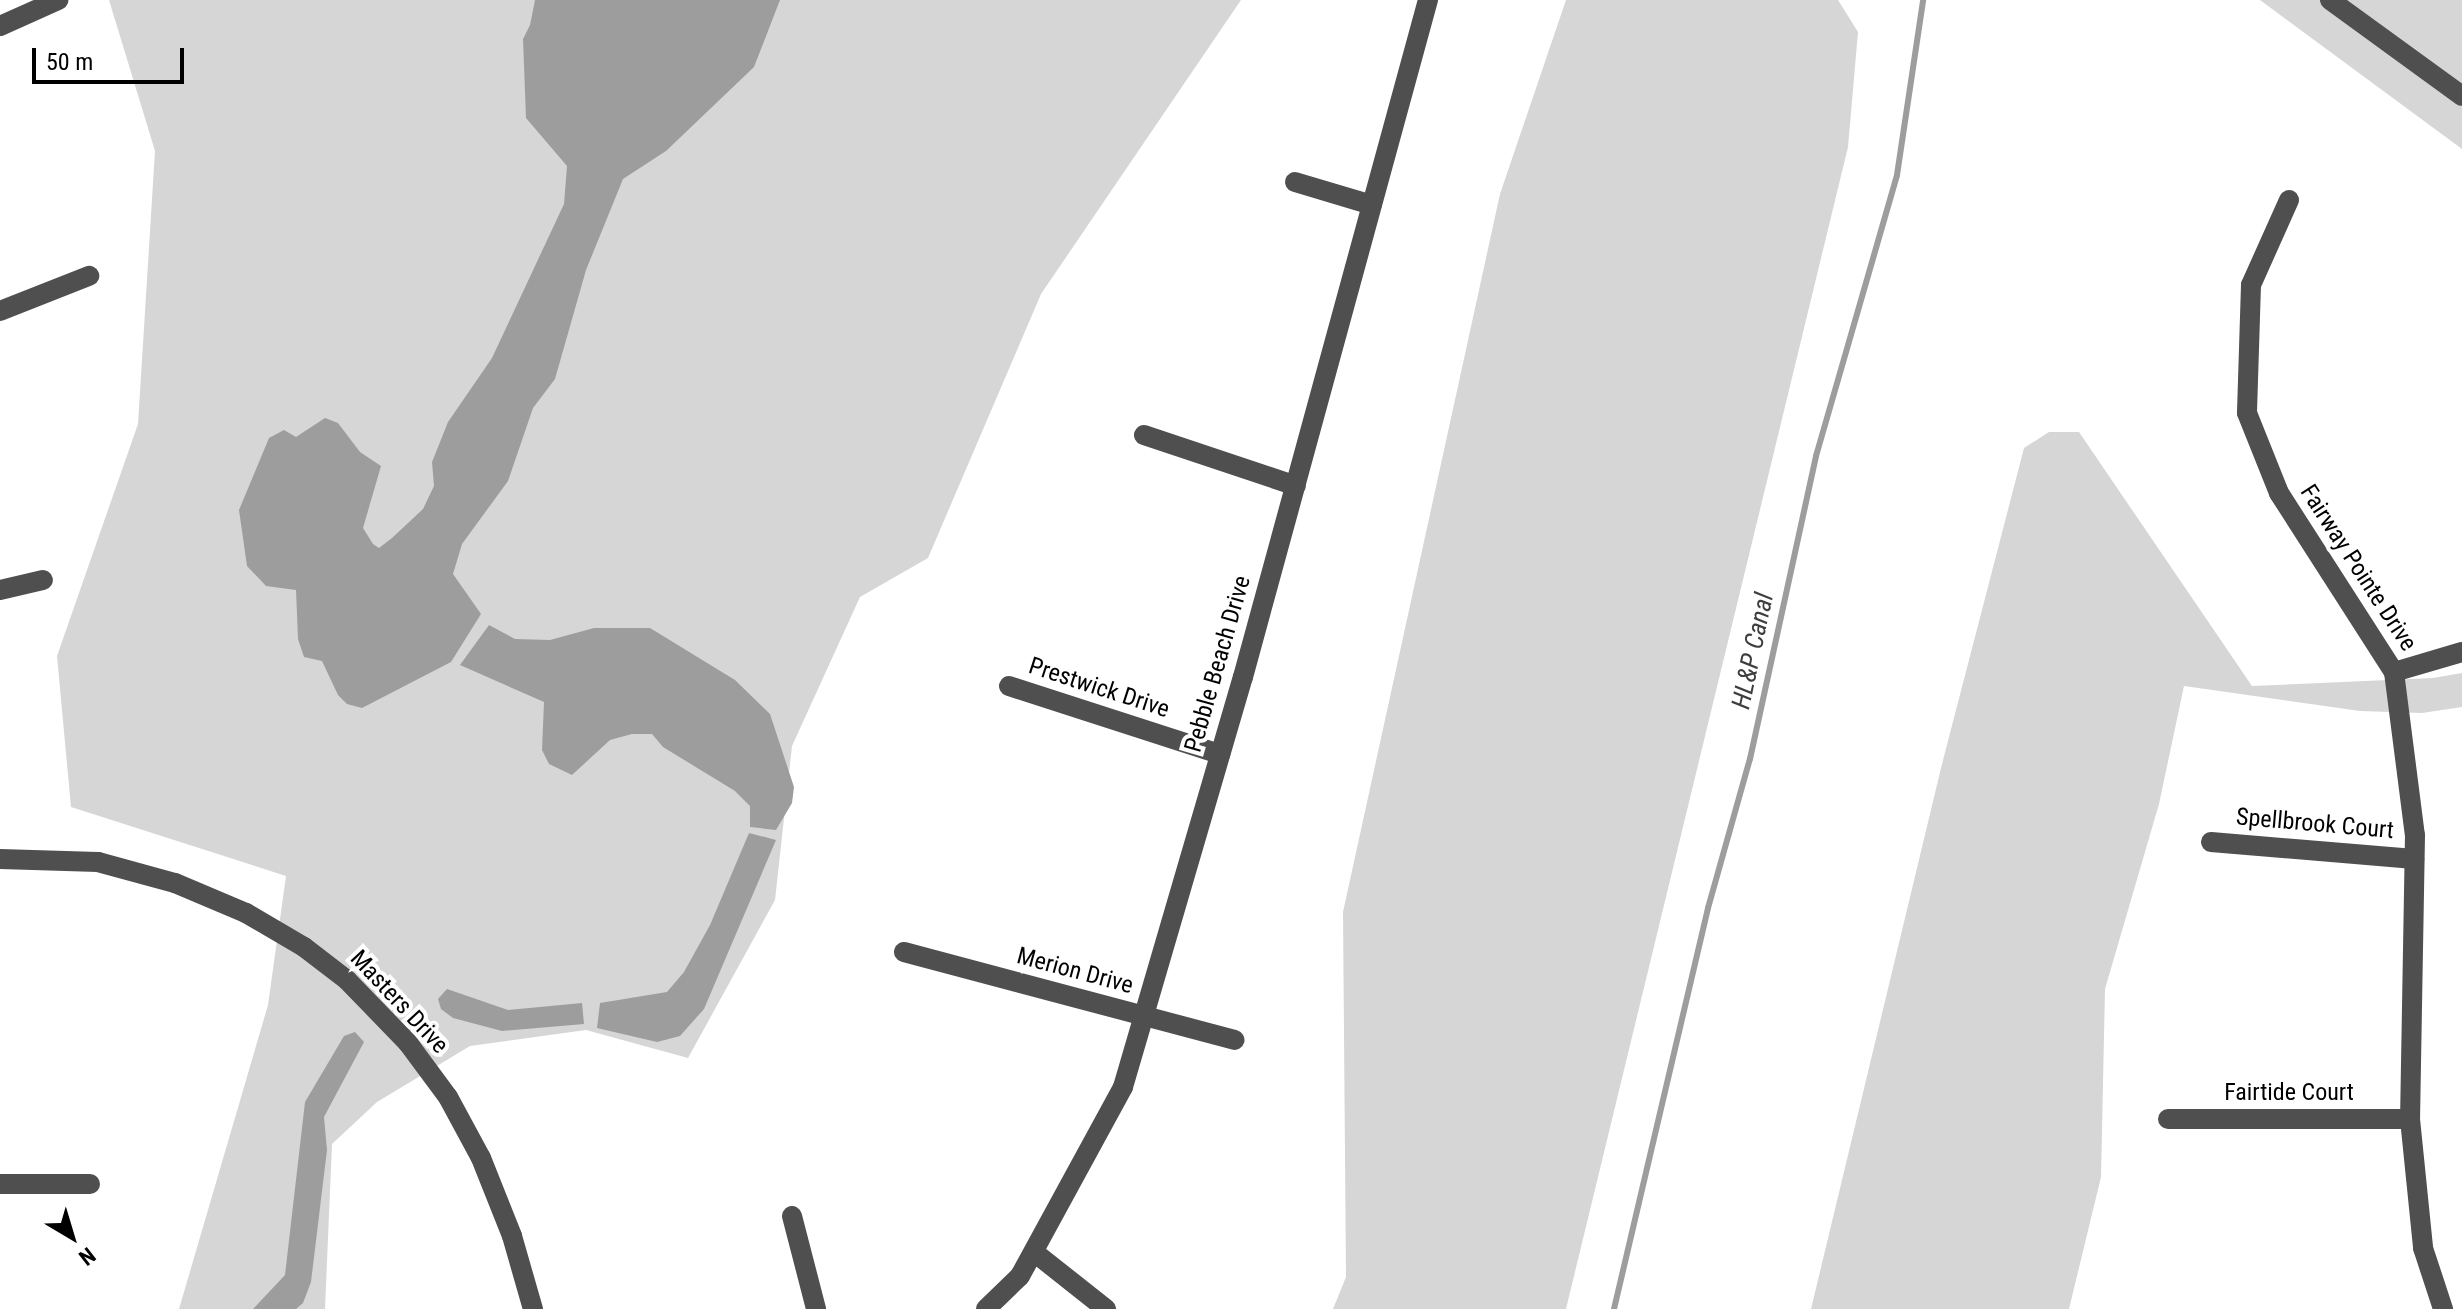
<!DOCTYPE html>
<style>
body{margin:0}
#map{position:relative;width:2462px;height:1309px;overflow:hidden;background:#fff;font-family:"Roboto Condensed",sans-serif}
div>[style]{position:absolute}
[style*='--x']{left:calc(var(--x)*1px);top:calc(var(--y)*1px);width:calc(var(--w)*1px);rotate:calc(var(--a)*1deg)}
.green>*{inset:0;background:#d6d6d6}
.water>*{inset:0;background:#9d9d9d}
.stream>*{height:6px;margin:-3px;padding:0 3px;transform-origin:3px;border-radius:3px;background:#9d9d9d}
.minor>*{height:20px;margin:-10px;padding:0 10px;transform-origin:10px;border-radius:10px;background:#4f4f4f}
span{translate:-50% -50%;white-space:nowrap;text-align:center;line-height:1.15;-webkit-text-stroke:8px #fff;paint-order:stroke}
.street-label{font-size:24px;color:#000}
.water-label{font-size:26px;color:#3e3e3e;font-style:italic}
.north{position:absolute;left:32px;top:1197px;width:80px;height:80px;-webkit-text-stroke:6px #fff;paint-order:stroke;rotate:142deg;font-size:22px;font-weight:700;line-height:32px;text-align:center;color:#000}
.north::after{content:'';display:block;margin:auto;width:28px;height:36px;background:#000;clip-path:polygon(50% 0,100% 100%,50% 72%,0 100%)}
.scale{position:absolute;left:32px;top:48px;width:152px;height:36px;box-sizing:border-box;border:4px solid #000;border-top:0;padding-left:10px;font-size:24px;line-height:28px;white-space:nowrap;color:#000;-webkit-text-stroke:6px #fff;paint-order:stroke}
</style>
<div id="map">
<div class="green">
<div style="clip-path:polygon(109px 0,1241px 0,1041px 294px,928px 558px,860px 597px,792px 746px,775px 900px,688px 1058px,586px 1030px,470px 1046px,377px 1102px,332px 1144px,325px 1309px,179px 1309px,268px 1005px,286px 876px,71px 807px,57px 656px,138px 424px,155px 151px)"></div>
<div style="clip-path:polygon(1566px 0,1838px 0,1858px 32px,1848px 147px,1566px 1309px,1333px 1309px,1346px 1277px,1343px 912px,1500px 194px)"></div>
<div style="clip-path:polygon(2260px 0,2462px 0,2462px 149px)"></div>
<div style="clip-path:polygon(2049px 432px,2079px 432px,2252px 686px,2433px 678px,2462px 673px,2462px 707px,2422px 713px,2360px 711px,2184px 686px,2159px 804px,2105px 989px,2101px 1177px,2069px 1309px,1811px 1309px,1942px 764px,2024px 448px)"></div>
</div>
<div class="water">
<div style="clip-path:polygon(535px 0,780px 0,754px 67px,666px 151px,623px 179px,586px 270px,555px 379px,533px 408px,508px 481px,462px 544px,453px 574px,481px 614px,451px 662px,362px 708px,347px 704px,338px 695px,322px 661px,304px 657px,298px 639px,296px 590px,266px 586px,247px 566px,239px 510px,269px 438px,284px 430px,296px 437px,325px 418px,338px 423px,360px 452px,381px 466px,363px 528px,373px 544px,379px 548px,392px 538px,423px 509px,434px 486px,432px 462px,448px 422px,492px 358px,564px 204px,567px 166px,526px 118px,523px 39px,530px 25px)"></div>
<div style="clip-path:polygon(489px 625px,515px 639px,550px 640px,594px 628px,650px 628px,735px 680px,770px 714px,794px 787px,792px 803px,776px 830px,750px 827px,750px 806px,735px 791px,663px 747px,652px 734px,632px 734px,610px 740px,572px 775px,549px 764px,542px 750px,544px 702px,460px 665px)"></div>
<div style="clip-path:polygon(749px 833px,776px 840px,704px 1009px,680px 1036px,657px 1042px,597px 1028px,600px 1003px,667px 992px,684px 972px,710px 925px)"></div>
<div style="clip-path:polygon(447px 989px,508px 1010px,582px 1003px,584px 1024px,502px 1031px,453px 1018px,441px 1009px,438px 999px)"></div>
<div style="clip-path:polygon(355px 1032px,364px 1042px,324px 1117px,327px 1150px,311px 1282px,303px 1303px,296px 1309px,253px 1309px,285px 1275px,305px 1102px,344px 1036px)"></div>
</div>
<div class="stream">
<div style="--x:1614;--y:1309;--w:412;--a:-76.8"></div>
<div style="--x:1708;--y:908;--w:155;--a:-74.3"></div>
<div style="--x:1750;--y:759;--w:310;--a:-77.7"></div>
<div style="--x:1816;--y:456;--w:292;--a:-73.9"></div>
<div style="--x:1897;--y:175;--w:177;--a:-81.5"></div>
</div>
<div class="minor">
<div style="--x:2330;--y:0;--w:163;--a:36"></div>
<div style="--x:0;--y:26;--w:64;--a:-24.1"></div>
<div style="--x:1295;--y:182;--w:80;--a:16.6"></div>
<div style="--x:2289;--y:200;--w:93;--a:114.1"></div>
<div style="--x:2251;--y:285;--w:128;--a:91.8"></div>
<div style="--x:2247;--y:413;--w:86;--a:68.2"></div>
<div style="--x:2279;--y:493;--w:213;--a:57.3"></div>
<div style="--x:2394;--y:672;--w:164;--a:82.7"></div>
<div style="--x:2415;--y:835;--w:284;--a:91"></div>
<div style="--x:2410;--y:1119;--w:130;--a:84.2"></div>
<div style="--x:2423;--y:1248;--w:64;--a:71.8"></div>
<div style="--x:0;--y:311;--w:96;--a:-21.5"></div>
<div style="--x:1144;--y:435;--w:160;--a:18.5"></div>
<div style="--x:0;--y:590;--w:44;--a:-13.1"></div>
<div style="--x:2394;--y:672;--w:71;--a:-16.4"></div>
<div style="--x:1009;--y:686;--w:222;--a:17.9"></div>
<div style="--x:2211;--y:842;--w:204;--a:4.8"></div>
<div style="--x:0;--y:859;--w:98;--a:1.8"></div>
<div style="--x:98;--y:862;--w:80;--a:15.3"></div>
<div style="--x:175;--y:883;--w:77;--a:22.9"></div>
<div style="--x:246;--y:913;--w:67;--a:30.4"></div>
<div style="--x:304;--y:947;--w:54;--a:37.5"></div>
<div style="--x:347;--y:980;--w:88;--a:45.9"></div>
<div style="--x:408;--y:1043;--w:67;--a:53.5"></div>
<div style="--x:448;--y:1097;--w:69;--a:61.6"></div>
<div style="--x:481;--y:1158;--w:84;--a:68.3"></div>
<div style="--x:512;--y:1236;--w:76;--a:74"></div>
<div style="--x:904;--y:952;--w:342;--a:14.9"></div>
<div style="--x:2168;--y:1119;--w:242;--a:0"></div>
<div style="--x:0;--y:1184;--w:90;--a:0"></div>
<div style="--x:792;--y:1216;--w:96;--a:75.5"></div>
<div style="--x:1034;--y:1252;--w:92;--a:38.4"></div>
<div style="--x:986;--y:1309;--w:47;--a:-44.1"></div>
<div style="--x:1020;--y:1276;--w:215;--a:-61.4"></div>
<div style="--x:1123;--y:1087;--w:427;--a:-73.7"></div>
<div style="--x:1243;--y:677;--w:702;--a:-74.72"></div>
</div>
<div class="street-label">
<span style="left:2358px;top:568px;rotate:57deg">Fairway Pointe Drive</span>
<span style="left:1218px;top:664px;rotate:-74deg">Pebble Beach Drive</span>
<span style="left:1099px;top:688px;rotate:18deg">Prestwick Drive</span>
<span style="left:2315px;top:824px;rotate:5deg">Spellbrook Court</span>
<span style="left:1075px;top:971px;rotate:15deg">Merion Drive</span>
<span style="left:399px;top:1002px;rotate:47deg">Masters Drive</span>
<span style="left:2289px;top:1093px">Fairtide Court</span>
</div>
<div class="water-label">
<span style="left:1753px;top:651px;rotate:-78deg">HL&amp;P Canal</span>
</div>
<div class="north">N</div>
<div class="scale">50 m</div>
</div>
